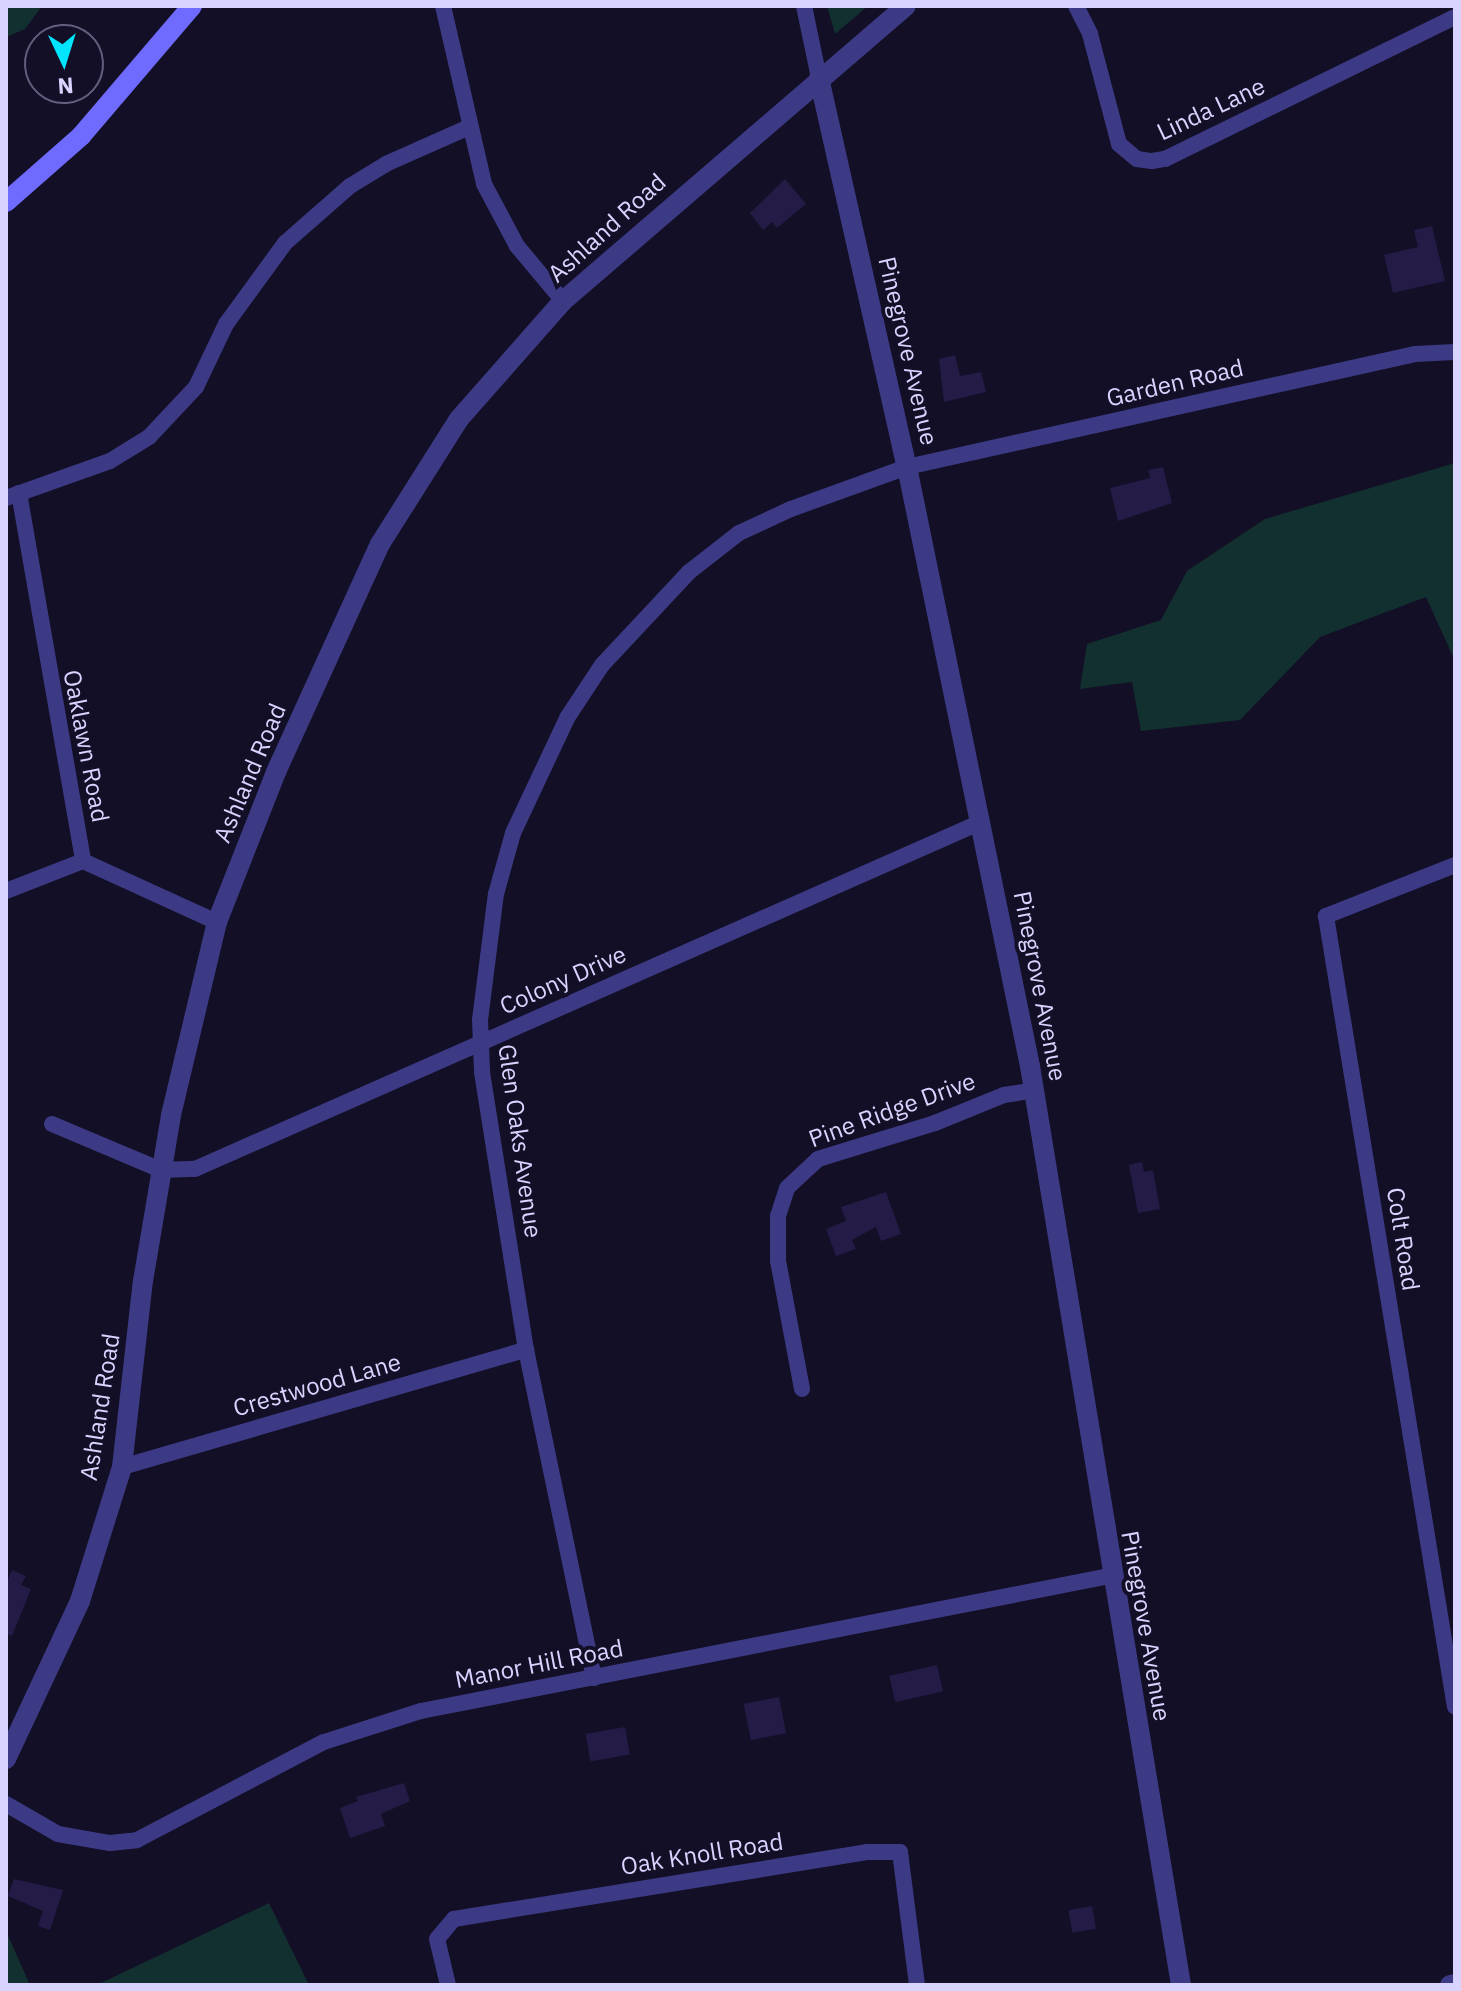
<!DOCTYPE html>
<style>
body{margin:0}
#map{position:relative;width:1461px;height:1991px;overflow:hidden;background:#130f26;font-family:"IBM Plex Sans",sans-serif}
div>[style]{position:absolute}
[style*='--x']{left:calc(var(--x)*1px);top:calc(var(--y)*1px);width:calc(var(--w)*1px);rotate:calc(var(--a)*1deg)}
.green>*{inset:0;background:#12302f}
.building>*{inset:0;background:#241b47;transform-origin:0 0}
.minor>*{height:16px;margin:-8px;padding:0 8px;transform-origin:8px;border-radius:8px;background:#3d3a85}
.tertiary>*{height:20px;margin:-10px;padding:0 10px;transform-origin:10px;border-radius:10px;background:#3d3a85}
.secondary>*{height:20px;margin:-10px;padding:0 10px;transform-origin:10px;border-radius:10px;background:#6f6bff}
span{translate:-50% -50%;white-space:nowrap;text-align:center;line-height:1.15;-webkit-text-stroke:8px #130f26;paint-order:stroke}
.street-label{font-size:24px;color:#d9d4ff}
.frame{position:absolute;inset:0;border:8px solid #d9d4ff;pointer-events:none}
.north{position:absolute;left:24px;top:24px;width:80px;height:80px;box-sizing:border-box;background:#130f26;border:2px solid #625e7d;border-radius:50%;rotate:176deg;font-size:22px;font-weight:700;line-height:32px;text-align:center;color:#d9d4ff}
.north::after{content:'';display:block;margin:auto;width:28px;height:36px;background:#00e5ff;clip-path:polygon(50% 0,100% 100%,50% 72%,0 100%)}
</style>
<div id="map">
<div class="green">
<div style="clip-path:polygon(6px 6px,42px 6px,25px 29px,6px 37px)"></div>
<div style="clip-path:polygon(827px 6px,868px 6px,835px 34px)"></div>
<div style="clip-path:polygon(1455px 463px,1455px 661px,1426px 597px,1320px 637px,1240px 720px,1141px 731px,1132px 682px,1080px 689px,1087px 644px,1161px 620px,1187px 571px,1265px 519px)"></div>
<div style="clip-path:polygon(269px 1903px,309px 1985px,91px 1985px,103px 1982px)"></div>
<div style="clip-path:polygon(6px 1931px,30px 1985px,6px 1985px)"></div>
</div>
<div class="building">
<div style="clip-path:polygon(785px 179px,806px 204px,777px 228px,772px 222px,763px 230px,750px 213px)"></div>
<div style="clip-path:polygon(1432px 226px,1445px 281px,1393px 293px,1384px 255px,1418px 247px,1414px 230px)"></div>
<div style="clip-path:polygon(955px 355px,960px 376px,981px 372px,986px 392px,944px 402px,939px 359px)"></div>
<div style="clip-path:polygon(1163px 467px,1172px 503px,1118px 521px,1110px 488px,1150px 478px,1148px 470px)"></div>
<div style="clip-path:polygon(1142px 1162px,1144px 1172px,1153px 1170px,1160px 1209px,1138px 1213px,1129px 1165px)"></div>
<div style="clip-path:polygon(886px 1192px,901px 1234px,881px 1241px,876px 1227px,852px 1240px,856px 1249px,836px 1256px,826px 1229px,846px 1221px,841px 1207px)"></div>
<div style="clip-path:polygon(12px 1570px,26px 1576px,21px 1585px,31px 1589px,12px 1636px,6px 1633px,6px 1584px)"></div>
<div style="left:937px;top:1665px;width:27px;height:49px;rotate:77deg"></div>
<div style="left:779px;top:1697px;width:37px;height:36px;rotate:79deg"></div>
<div style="left:625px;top:1727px;width:28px;height:40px;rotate:80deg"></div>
<div style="clip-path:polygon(404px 1783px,410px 1801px,381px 1814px,385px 1826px,350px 1838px,340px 1808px,358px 1801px,356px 1797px)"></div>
<div style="clip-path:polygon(14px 1879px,63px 1890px,50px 1930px,38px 1926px,43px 1911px,8px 1896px)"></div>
<div style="left:1092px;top:1906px;width:23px;height:24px;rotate:80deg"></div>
</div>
<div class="minor">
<div style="--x:443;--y:6;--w:183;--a:77"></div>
<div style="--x:484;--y:184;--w:70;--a:62"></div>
<div style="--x:517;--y:246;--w:72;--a:50.1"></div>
<div style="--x:804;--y:6;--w:74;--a:78.2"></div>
<div style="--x:1076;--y:6;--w:31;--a:63"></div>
<div style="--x:1090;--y:34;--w:114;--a:75.2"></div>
<div style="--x:1119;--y:144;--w:23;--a:40"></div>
<div style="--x:1137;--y:159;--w:15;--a:8"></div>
<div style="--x:1152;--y:161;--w:13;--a:-9"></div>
<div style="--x:1165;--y:159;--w:323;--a:-26.1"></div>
<div style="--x:19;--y:493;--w:374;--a:80.1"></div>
<div style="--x:6;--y:498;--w:110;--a:-19.6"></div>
<div style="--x:110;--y:461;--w:46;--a:-31.6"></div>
<div style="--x:149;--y:437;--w:69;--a:-46.8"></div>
<div style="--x:196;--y:387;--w:70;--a:-64.5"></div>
<div style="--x:226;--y:324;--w:100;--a:-53.9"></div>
<div style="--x:285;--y:243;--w:86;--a:-41.2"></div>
<div style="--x:350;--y:186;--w:44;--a:-31.2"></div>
<div style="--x:388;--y:163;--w:86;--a:-23.9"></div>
<div style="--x:83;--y:861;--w:147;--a:24.5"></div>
<div style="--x:1455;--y:865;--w:139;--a:158.4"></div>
<div style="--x:1326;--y:916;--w:801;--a:80.74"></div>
<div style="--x:6;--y:891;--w:83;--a:-21.3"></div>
<div style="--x:52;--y:1124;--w:118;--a:22.9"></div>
<div style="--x:161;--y:1170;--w:34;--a:-2"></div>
<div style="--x:195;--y:1169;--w:859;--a:-23.82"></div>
<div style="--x:802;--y:1389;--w:130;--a:-100.6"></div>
<div style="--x:778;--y:1261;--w:45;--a:-90"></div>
<div style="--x:778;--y:1216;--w:29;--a:-72"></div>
<div style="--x:787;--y:1188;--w:42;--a:-43.1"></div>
<div style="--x:818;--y:1159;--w:122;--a:-17.1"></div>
<div style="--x:935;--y:1123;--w:74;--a:-22.1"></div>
<div style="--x:1004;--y:1095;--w:30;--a:-9"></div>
<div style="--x:122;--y:1467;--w:421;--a:-16.2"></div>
<div style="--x:594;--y:1678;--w:335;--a:-101.7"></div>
<div style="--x:526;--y:1350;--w:282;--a:-99"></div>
<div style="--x:482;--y:1071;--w:51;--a:-92.2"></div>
<div style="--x:480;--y:1020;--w:127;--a:-82.8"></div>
<div style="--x:496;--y:894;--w:63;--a:-74.4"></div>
<div style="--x:513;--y:833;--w:127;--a:-64.8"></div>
<div style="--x:567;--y:718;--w:64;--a:-56.6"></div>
<div style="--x:602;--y:665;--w:127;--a:-46.9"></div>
<div style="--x:689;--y:572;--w:63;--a:-38"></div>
<div style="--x:739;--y:533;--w:57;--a:-24.8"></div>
<div style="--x:791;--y:509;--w:123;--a:-19.9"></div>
<div style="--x:907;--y:467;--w:520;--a:-12.54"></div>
<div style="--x:1415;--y:354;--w:40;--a:-2.9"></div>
<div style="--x:6;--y:1804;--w:60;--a:30"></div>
<div style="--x:58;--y:1834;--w:53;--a:9.8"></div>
<div style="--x:110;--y:1843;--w:27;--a:-6"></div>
<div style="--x:137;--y:1840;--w:211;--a:-27.7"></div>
<div style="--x:324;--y:1742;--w:102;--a:-17.7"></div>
<div style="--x:421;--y:1711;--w:702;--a:-11.09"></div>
<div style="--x:448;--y:1985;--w:47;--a:-103.4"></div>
<div style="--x:437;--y:1939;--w:26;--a:-50"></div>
<div style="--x:454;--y:1919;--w:418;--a:-9.2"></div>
<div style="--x:867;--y:1852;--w:33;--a:0"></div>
<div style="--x:900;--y:1852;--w:134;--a:82.7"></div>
</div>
<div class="tertiary">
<div style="--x:819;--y:78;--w:399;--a:77.3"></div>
<div style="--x:907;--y:467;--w:611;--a:78.4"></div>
<div style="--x:1030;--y:1066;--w:931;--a:80.67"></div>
<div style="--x:6;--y:1759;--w:174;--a:-64.9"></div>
<div style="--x:80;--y:1601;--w:140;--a:-72.6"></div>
<div style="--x:122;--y:1467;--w:187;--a:-83.6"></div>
<div style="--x:143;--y:1281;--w:168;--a:-80.4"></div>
<div style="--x:171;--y:1115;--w:198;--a:-76.6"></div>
<div style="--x:217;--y:922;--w:161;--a:-68.5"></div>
<div style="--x:276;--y:772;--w:251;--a:-65.5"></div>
<div style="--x:380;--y:544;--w:148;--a:-57.7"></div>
<div style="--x:459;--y:419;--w:157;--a:-48.6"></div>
<div style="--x:563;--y:301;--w:452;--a:-40.7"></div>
<div style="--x:1450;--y:1985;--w:5;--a:-11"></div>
</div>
<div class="secondary">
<div style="--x:6;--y:202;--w:100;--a:-41.3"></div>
<div style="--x:81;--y:136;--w:171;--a:-49.5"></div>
</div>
<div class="street-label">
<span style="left:1211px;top:109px;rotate:-25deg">Linda Lane</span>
<span style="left:607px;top:228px;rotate:-42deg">Ashland Road</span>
<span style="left:908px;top:351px;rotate:77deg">Pinegrove Avenue</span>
<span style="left:1175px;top:383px;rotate:-13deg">Garden Road</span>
<span style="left:86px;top:746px;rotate:79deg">Oaklawn Road</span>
<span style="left:250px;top:773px;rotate:-67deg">Ashland Road</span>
<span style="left:563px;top:980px;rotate:-24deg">Colony Drive</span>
<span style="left:1040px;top:986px;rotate:79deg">Pinegrove Avenue</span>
<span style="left:892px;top:1110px;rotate:-20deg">Pine Ridge Drive</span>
<span style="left:520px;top:1141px;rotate:82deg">Glen Oaks Avenue</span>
<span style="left:1403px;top:1239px;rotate:81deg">Colt Road</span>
<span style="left:317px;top:1385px;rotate:-16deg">Crestwood Lane</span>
<span style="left:100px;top:1407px;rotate:-81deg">Ashland Road</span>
<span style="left:1146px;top:1626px;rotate:80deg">Pinegrove Avenue</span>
<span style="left:539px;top:1664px;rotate:-11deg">Manor Hill Road</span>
<span style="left:702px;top:1854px;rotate:-9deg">Oak Knoll Road</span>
</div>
<div class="frame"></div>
<div class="north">N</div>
</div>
